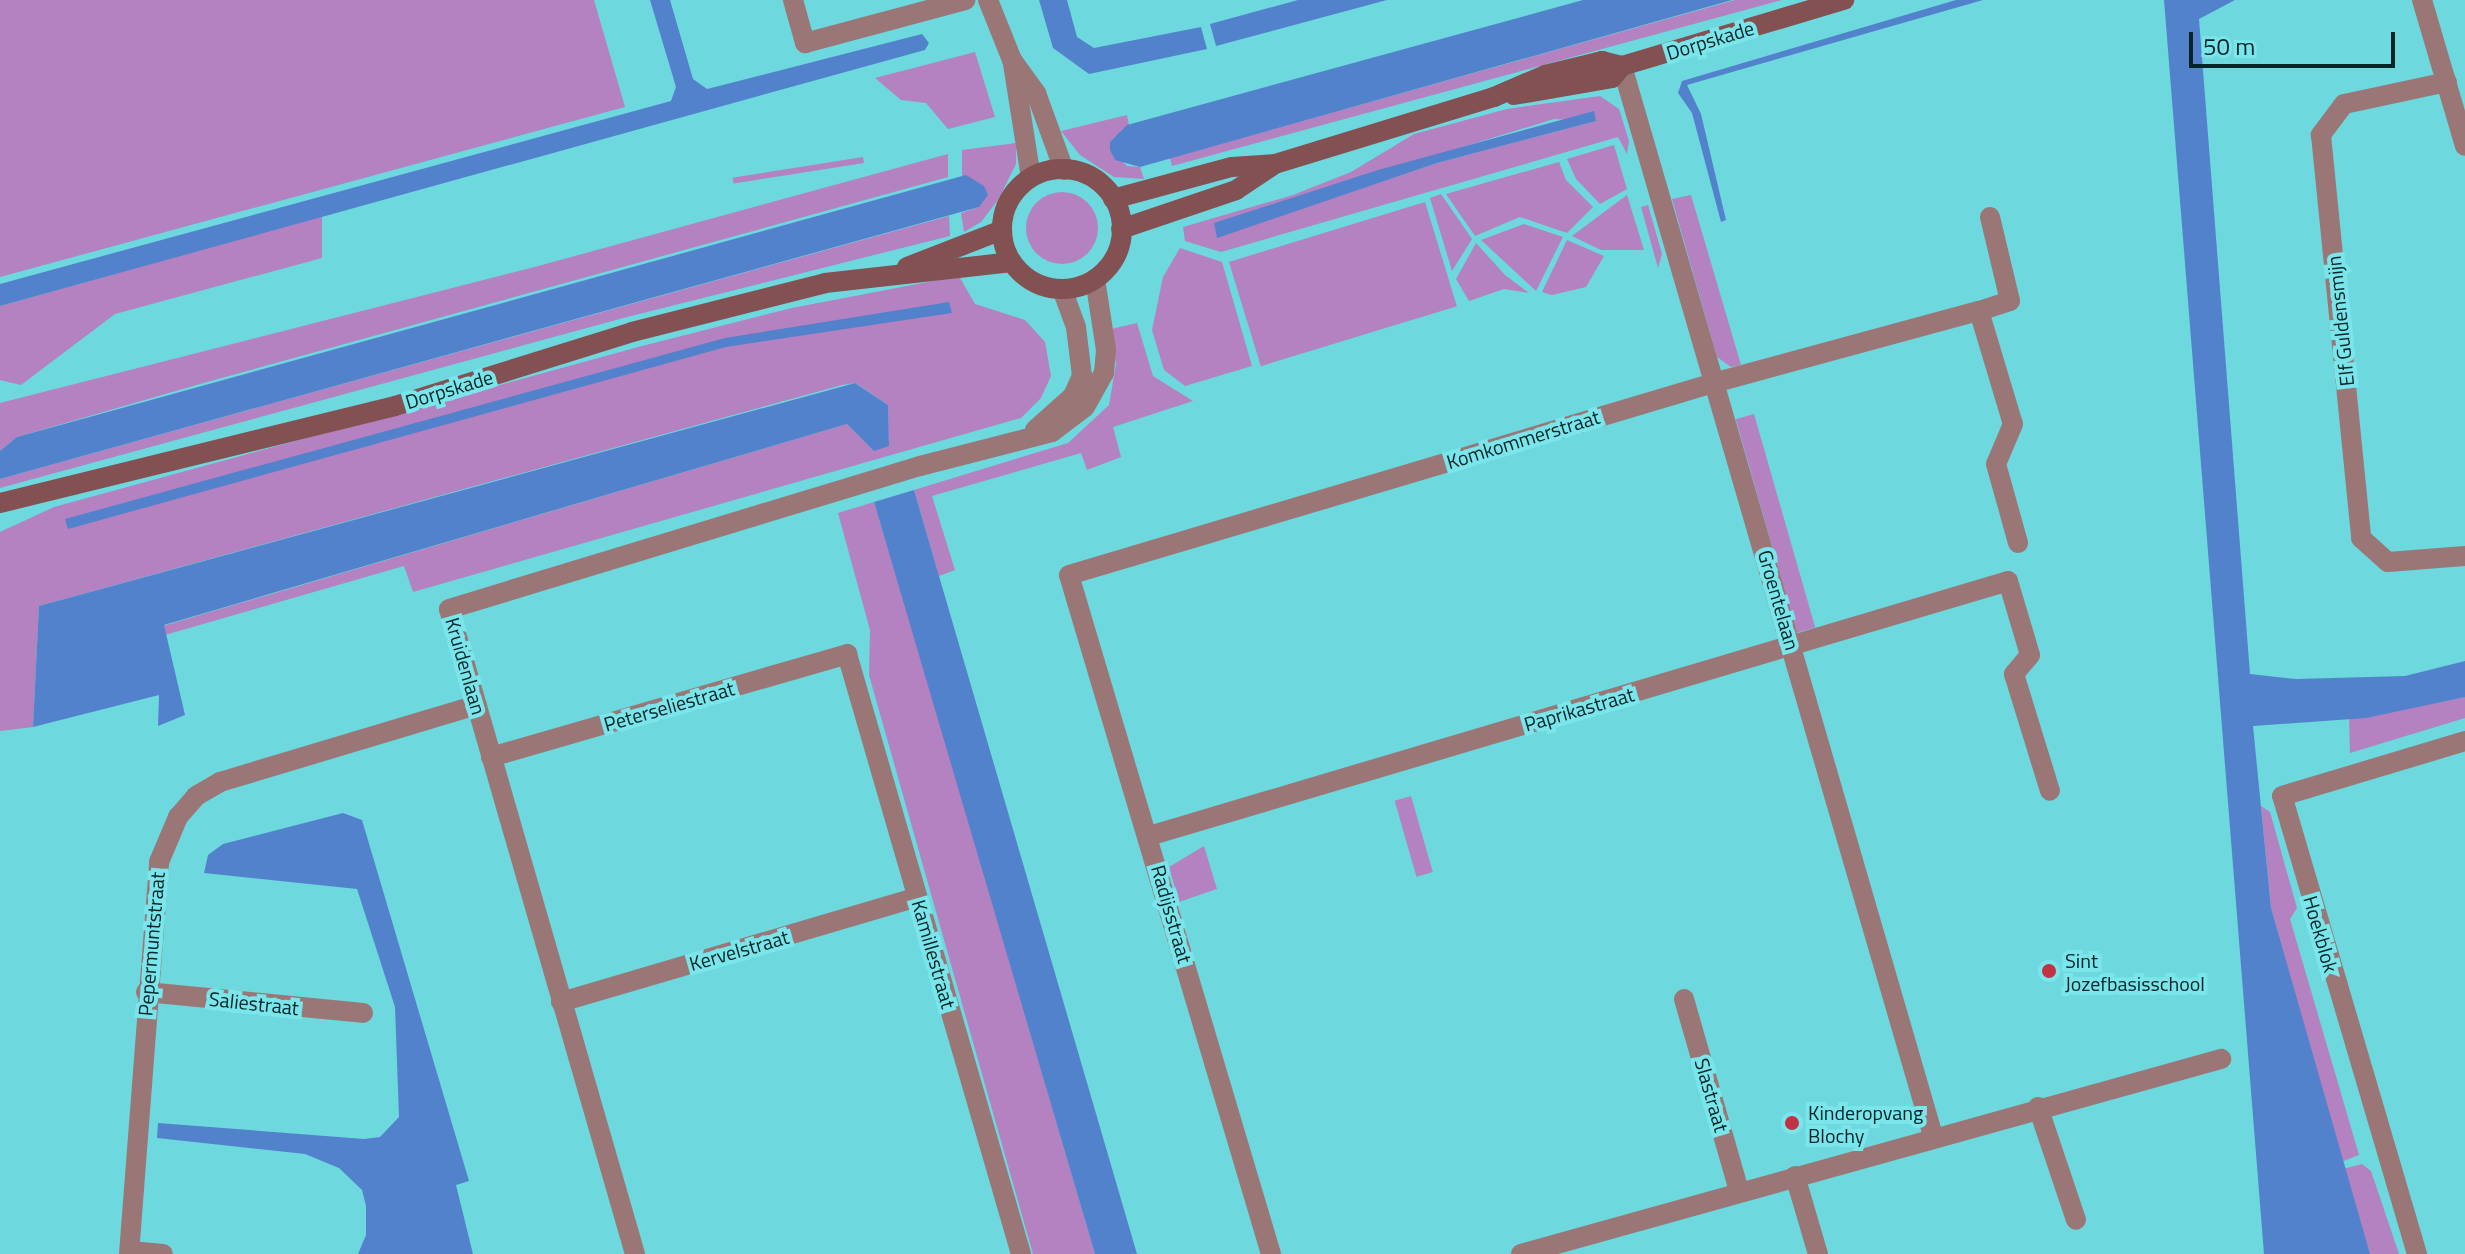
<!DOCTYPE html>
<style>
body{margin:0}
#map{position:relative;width:2465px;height:1254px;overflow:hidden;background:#6dd8dd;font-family:"Titillium Web",sans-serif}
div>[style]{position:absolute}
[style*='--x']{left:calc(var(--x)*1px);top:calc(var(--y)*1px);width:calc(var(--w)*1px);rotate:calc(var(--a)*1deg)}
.green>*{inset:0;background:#b481c1;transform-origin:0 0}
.round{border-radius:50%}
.water>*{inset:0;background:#5382cc}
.street>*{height:20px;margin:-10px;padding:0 10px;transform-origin:10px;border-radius:10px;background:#9a7776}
.secondary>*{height:20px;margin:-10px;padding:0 10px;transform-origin:10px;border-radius:10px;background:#835152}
.secondary>.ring{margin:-10px;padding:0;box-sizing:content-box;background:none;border:20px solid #835152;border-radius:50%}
.dots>*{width:22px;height:22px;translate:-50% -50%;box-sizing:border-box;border:4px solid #7ae5ea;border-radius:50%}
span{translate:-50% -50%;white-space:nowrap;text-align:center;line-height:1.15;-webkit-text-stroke:8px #7ae5ea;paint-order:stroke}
.street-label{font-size:20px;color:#012527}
.poi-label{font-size:20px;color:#012527}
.left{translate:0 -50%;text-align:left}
.scale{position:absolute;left:2189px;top:32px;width:206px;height:36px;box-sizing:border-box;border:4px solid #012527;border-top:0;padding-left:10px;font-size:24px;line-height:28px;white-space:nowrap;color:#012527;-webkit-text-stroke:6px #7ae5ea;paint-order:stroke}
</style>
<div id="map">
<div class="green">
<div style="clip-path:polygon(0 0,594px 0,625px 107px,0 277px)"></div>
<div style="clip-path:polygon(1735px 0,1782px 0,1172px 166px,1170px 158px)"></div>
<div style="clip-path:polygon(975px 52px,995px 117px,948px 129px,926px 103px,901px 100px,875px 78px)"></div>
<div style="clip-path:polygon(evenodd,1600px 96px,1619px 109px,1629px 141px,1627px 154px,1618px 137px,1221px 252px,1185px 241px,1183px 227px,1293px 195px,1351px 172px,1414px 134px,1507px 109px,1600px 96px,1554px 119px,1596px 121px,1437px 163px,1217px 237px,1215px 223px,1554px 119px)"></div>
<div style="clip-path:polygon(1127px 115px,1129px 125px,1110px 142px,1110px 150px,1127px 166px,1140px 167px,1144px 179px,1114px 177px,1080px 155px,1061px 131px)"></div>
<div style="clip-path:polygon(1016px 143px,1016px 164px,998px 200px,981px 222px,964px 232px,961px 213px,979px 207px,962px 176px,962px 150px)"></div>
<div style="clip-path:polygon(1614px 145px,1627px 189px,1600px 204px,1576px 179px,1567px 159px)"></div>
<div style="clip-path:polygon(948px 154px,948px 177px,200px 384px,17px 437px,0 451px,0 403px,531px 268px)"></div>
<div style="left:863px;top:157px;width:6px;height:132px;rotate:81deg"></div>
<div style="clip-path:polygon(1559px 162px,1566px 180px,1593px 207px,1567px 233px,1520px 217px,1475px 236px,1446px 194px)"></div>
<div class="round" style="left:1026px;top:192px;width:72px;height:72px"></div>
<div style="clip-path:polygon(1441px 194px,1472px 239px,1452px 271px,1430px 198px)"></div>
<div style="clip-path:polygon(1627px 195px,1644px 250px,1601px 250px,1572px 236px)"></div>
<div style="clip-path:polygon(1691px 195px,1741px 365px,1731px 367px,1717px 357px,1672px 199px)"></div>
<div style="left:1425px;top:202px;width:109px;height:205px;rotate:73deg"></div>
<div style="clip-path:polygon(1648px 205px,1662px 254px,1658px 268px,1641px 207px)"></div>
<div style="clip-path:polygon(322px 216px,322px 258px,115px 314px,21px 385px,0 380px,0 306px)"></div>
<div style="clip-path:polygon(949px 216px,950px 236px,627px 317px,0 488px,0 479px)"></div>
<div style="clip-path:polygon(1524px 224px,1563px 237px,1536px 291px,1481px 240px)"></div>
<div style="clip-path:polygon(1567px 240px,1604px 256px,1586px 287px,1552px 295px,1542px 292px)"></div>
<div style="clip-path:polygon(1476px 243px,1505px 275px,1529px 293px,1504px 289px,1469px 301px,1456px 279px)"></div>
<div style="clip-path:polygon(1180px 248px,1222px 262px,1252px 366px,1185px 386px,1164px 370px,1152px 330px,1163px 277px)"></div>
<div style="clip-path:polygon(959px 276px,975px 304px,1025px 320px,1045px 342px,1051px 376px,1041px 398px,1021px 418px,413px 592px,404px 566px,165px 635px,163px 626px,847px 424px,874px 450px,889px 446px,888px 405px,856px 383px,842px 385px,39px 606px,33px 727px,0 731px,0 532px,54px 507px,642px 346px,792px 308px)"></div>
<div style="clip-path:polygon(1137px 323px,1153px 376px,1193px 401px,1113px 427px,1121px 457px,1087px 470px,1081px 453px,932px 496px,955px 570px,939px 576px,914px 490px,1068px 443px,1109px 405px,1116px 364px,1111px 329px)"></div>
<div style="left:1754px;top:414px;width:222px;height:19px;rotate:74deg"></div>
<div style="clip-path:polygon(874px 502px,921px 659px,1095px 1254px,1033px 1254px,869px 675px,870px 630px,838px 513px)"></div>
<div style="clip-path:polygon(2465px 697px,2465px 718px,2350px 753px,2349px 719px)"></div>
<div style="left:1411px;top:796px;width:79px;height:17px;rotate:74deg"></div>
<div style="clip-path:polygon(2261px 806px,2270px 812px,2297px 908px,2290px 919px,2359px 1155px,2341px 1162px,2271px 908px)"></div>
<div style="clip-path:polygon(1204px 846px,1217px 889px,1179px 902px,1169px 867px)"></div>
<div style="clip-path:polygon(2362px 1164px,2371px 1171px,2399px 1254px,2370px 1254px,2343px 1169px)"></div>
</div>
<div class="water">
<div style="clip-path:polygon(650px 0,670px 0,693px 79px,707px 89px,922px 34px,929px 43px,925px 50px,0 306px,0 284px,671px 101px,676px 87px)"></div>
<div style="clip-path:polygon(1039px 0,1067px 0,1077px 37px,1094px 48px,1201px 27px,1207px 49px,1089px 74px,1053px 48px)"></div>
<div style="clip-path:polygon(1298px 0,1387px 0,1216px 46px,1210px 24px)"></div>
<div style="clip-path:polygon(1583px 0,1732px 0,1140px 167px,1115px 160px,1110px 150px,1110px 142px,1127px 125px)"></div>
<div style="clip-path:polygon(1956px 0,1983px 0,1687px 85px,1701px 114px,1726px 220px,1721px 222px,1692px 113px,1678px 93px,1682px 81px)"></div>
<div style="clip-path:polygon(2164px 0,2235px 0,2199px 19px,2250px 674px,2296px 679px,2405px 676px,2465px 661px,2465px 697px,2366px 718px,2253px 726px,2271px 908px,2370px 1254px,2264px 1254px)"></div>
<div style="clip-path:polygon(1594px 111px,1596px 121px,1437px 163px,1217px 238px,1214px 223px,1378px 170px)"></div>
<div style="clip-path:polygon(966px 175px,984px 186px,988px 195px,979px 207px,0 479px,0 451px,17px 437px)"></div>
<div style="clip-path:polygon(949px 302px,952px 313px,726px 347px,68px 529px,65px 519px,725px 338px)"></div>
<div style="clip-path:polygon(855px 383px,888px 405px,889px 446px,874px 451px,847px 424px,164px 625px,185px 715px,158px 726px,159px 695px,33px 727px,39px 606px)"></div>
<div style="clip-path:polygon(914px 490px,939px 576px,1137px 1254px,1095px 1254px,874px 502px)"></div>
<div style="clip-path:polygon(343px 813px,362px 820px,469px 1181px,456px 1185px,473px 1254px,358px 1254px,366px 1235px,366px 1206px,362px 1190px,339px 1168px,305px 1154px,157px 1138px,158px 1123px,364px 1139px,380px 1137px,399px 1117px,395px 1007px,357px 889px,204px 873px,208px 855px,223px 844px)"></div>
</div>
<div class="street">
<div style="--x:793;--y:0;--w:45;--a:74.4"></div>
<div style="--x:805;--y:43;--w:166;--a:-15"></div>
<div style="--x:988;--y:0;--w:65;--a:68.2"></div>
<div style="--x:1012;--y:60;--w:41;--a:54"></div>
<div style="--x:1036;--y:93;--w:82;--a:70"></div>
<div style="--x:2422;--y:0;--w:152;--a:73.6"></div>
<div style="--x:1013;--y:64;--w:115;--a:81"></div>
<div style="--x:1622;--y:66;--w:1114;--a:73.79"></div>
<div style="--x:2447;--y:82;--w:105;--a:167.9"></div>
<div style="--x:2344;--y:104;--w:39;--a:127"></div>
<div style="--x:2321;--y:135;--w:405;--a:84.3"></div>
<div style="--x:2361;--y:538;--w:36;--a:42"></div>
<div style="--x:2388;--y:562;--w:77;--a:-4.5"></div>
<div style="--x:1990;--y:217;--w:86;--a:76.6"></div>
<div style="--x:2010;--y:301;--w:33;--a:162"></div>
<div style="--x:1979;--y:311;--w:118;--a:73.3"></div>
<div style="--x:2013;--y:424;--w:43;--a:113"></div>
<div style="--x:1996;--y:464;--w:82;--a:74.4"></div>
<div style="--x:1035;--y:430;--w:51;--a:-41.8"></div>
<div style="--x:1073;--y:396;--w:22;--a:-66"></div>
<div style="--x:1082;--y:376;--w:49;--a:-97"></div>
<div style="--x:1076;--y:327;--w:40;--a:-110.2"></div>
<div style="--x:491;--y:757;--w:371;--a:-16.1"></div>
<div style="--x:847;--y:654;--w:625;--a:73.83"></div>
<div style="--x:1149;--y:836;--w:896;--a:-16.53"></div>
<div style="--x:2008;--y:581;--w:77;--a:73.4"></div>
<div style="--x:2030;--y:655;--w:25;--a:130"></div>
<div style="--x:2014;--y:674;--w:122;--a:72.9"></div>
<div style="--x:146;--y:992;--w:218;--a:5.5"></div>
<div style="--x:1684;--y:999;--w:200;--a:74"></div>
<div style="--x:561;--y:1002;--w:371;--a:-16.4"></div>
<div style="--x:2038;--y:1107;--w:119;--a:71.4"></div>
<div style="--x:1795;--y:1176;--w:81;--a:73.6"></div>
<div style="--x:130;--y:1251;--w:33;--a:5"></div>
<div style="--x:129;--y:1254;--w:393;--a:-85.6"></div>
<div style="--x:159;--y:862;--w:49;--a:-67.1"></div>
<div style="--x:178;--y:817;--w:28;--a:-49"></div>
<div style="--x:196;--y:796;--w:28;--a:-30"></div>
<div style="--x:220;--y:782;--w:268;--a:-16.7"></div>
<div style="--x:635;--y:1254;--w:671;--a:-106.09"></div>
<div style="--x:449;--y:609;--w:492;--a:-16.9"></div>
<div style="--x:920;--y:466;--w:136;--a:-14.4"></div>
<div style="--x:1052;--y:432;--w:41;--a:-37.1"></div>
<div style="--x:1085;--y:407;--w:39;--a:-61"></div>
<div style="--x:1104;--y:373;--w:23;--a:-85"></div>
<div style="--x:1106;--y:350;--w:72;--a:-98.8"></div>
<div style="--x:1271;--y:1254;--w:708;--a:-106.57"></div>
<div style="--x:1069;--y:575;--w:676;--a:-16.59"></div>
<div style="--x:1717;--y:382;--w:271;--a:-15.2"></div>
<div style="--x:1521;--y:1254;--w:727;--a:-15.57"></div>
<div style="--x:2417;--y:1254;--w:477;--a:-106.4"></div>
<div style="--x:2282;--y:796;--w:191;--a:-16.7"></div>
</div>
<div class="secondary">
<div style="--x:1514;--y:95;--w:99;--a:-9.8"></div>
<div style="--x:1612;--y:78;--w:16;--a:-50"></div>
<div class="ring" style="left:1002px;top:169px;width:100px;height:100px"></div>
<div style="--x:1113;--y:199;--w:123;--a:-15.1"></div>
<div style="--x:1232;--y:167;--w:43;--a:-4"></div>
<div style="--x:1275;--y:164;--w:229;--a:-17"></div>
<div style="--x:1494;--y:97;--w:56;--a:-23.3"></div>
<div style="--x:1545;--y:75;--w:59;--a:-13.8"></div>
<div style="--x:1602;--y:61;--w:21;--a:14"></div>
<div style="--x:1622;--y:66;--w:232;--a:-16.6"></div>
<div style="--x:1121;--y:229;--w:121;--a:-18.7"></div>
<div style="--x:1236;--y:190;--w:43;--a:-33.7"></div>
<div style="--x:907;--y:267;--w:102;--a:-21.3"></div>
<div style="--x:0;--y:503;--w:407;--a:-13.8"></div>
<div style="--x:395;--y:406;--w:248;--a:-17.3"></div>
<div style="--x:632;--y:332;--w:199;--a:-14.2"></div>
<div style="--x:825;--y:283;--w:188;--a:-6.4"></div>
</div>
<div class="dots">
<div style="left:2049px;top:971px;background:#c23243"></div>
<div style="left:1792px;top:1123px;background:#c23243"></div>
</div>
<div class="street-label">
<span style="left:1710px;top:40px;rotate:-17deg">Dorpskade</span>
<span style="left:2340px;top:321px;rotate:-96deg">Elf Guldensmijn</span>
<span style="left:449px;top:389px;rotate:-17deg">Dorpskade</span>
<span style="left:1523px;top:439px;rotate:-17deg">Komkommerstraat</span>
<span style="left:1779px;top:600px;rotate:74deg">Groentelaan</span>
<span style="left:466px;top:666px;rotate:74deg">Kruidenlaan</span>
<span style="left:669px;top:706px;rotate:-16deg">Peterseliestraat</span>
<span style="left:1579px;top:709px;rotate:-16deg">Paprikastraat</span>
<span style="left:1172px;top:914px;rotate:74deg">Radijsstraat</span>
<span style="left:2321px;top:934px;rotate:74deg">Hoekblok</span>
<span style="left:151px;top:944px;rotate:-85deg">Pepermuntstraat</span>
<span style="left:739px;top:950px;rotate:-16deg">Kervelstraat</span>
<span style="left:934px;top:954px;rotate:74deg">Kamillestraat</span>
<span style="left:254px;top:1003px;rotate:6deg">Saliestraat</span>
<span style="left:1712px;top:1095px;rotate:74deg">Slastraat</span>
</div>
<div class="poi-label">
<span class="left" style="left:2065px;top:972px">Sint<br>Jozefbasisschool</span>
<span class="left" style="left:1808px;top:1124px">Kinderopvang<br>Blochy</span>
</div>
<div class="scale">50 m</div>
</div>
